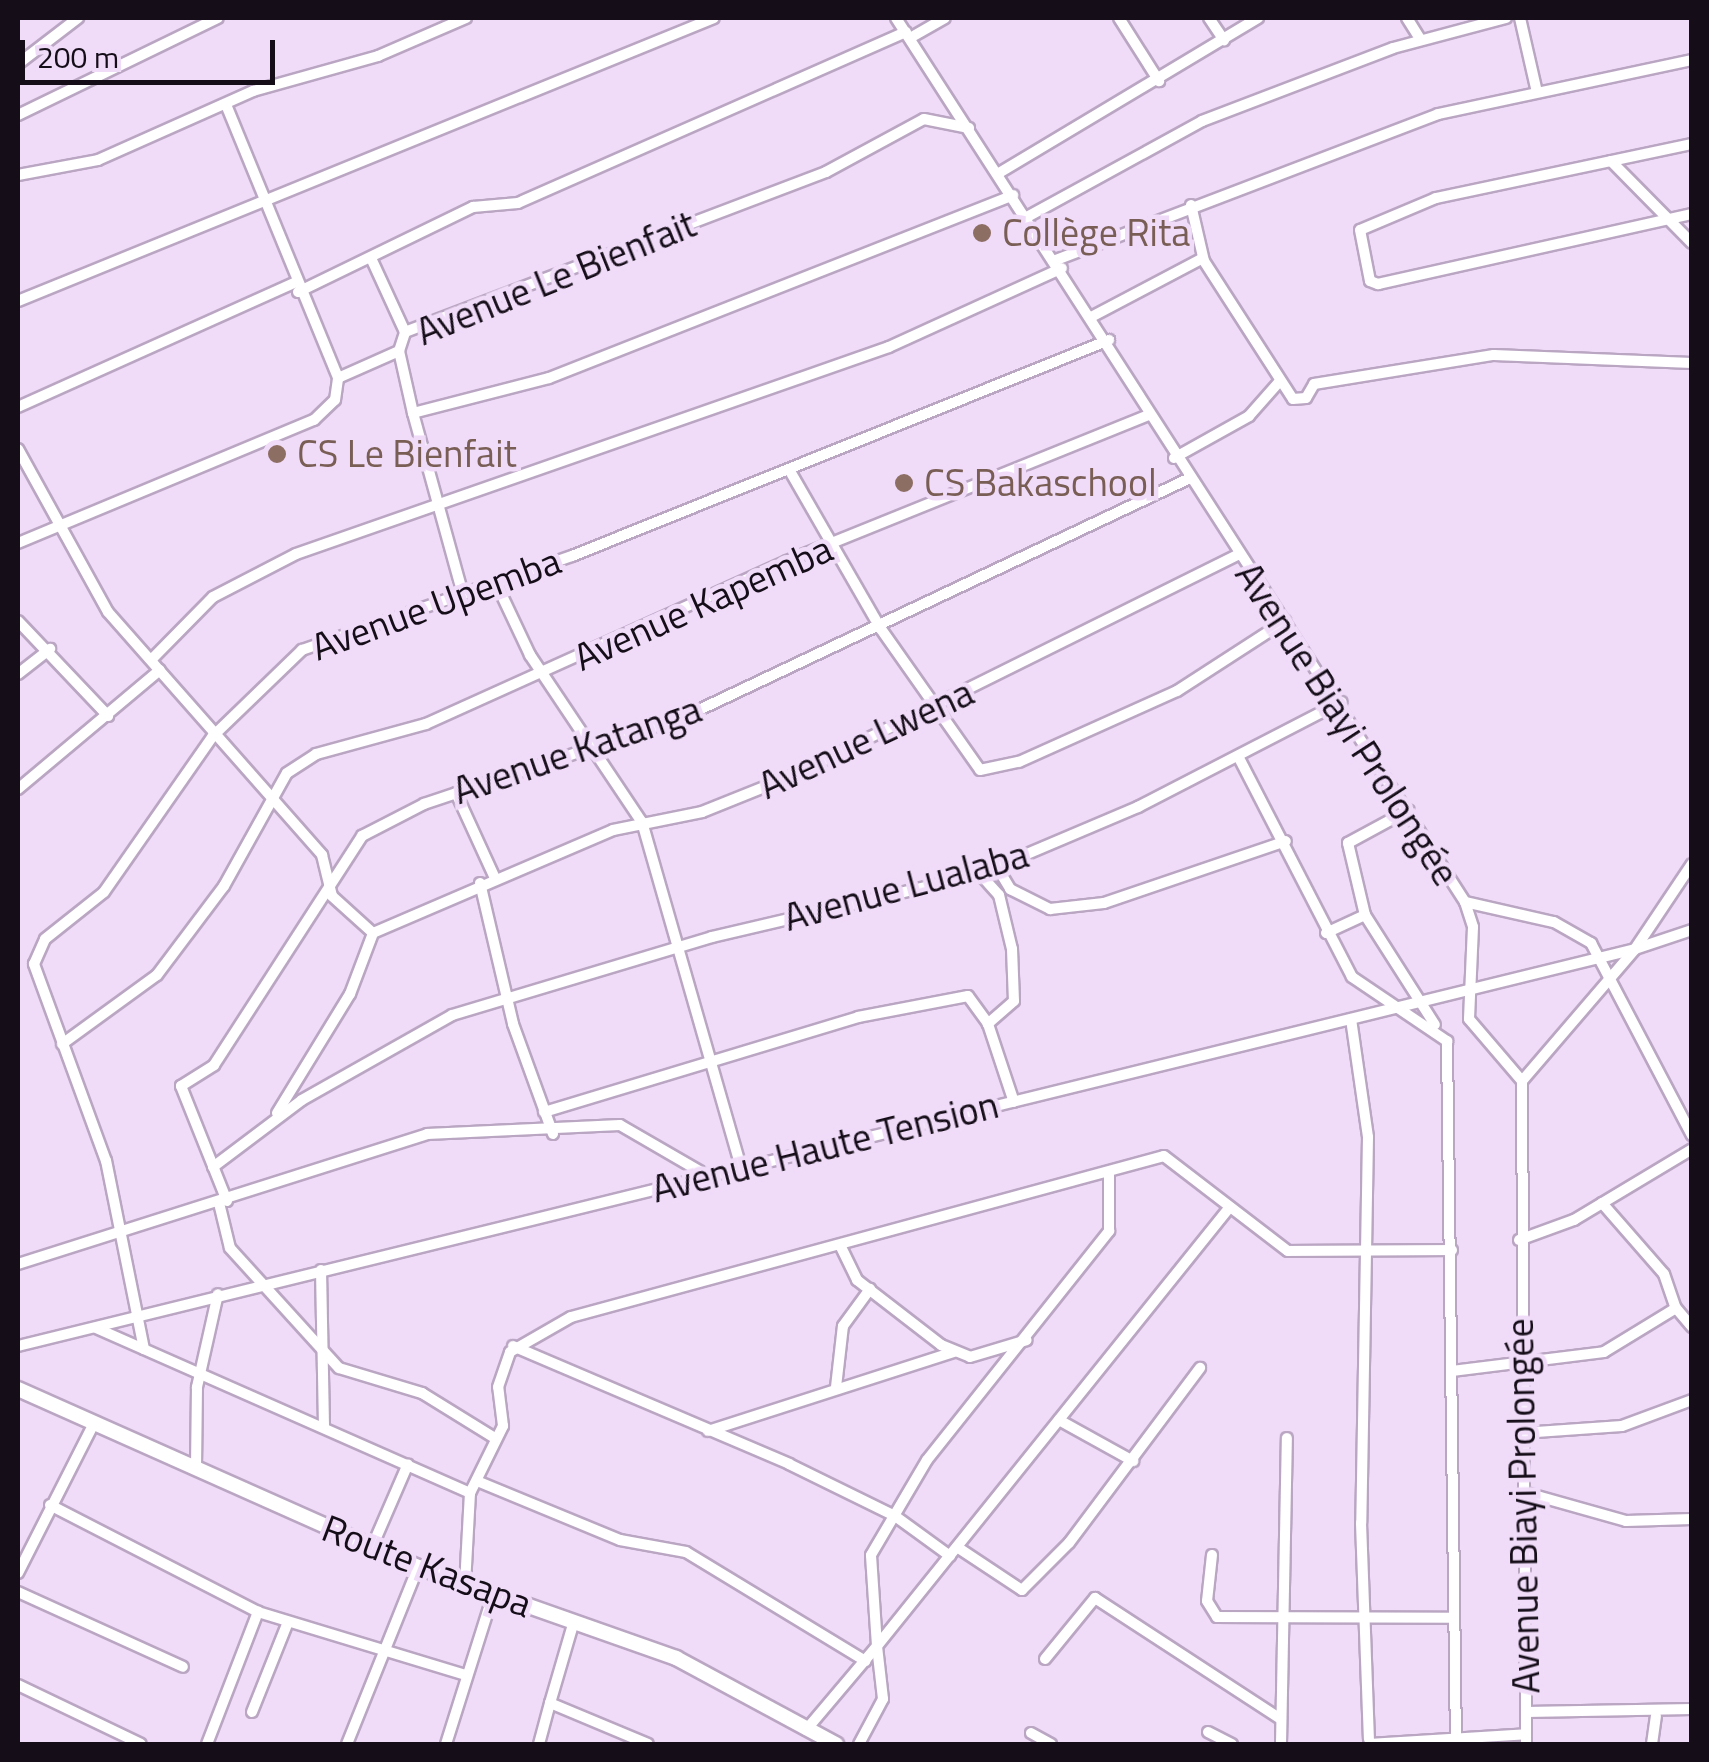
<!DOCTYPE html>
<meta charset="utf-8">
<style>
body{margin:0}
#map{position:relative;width:1709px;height:1762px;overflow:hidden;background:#f0dbf9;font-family:"Titillium Web",sans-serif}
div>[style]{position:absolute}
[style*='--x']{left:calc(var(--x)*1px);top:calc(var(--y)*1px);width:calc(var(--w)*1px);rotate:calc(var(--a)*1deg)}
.roads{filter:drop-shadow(2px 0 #baa6c3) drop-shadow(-2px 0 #baa6c3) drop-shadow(0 2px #baa6c3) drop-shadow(0 -2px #baa6c3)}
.street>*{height:10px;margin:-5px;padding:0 5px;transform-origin:5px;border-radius:5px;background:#fff}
.secondary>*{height:14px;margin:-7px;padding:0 7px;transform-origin:7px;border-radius:7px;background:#fff}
.dots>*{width:28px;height:28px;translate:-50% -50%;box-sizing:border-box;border:5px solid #f0dbf9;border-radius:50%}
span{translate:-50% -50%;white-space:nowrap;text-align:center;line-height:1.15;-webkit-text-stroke:9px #f0dbf9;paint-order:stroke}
.education-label{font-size:38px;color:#785e54}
.left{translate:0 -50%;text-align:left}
.street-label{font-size:38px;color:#150e18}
.frame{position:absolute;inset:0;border:20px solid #150e18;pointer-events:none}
.scale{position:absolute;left:20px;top:40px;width:255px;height:45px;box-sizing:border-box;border:5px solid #150e18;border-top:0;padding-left:12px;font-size:30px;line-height:35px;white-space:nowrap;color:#150e18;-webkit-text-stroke:8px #f0dbf9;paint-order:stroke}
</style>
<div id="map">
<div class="roads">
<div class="street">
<div style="--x:896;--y:18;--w:1051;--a:57.23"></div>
<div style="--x:1465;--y:902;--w:26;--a:72"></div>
<div style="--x:1473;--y:927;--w:92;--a:92.5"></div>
<div style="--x:1469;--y:1019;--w:82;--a:49.5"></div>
<div style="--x:1119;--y:18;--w:75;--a:57.6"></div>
<div style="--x:1209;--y:18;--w:27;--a:56"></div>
<div style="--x:1407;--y:18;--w:25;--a:58"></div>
<div style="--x:1520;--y:18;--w:76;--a:77.1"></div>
<div style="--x:910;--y:38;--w:40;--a:-29.7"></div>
<div style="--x:18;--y:64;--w:76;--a:-37.5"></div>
<div style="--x:227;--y:107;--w:293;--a:67.7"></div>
<div style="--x:18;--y:115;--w:222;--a:-25.9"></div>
<div style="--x:1692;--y:144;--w:262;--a:168.1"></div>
<div style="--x:1436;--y:198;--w:82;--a:157.2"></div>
<div style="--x:1360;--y:230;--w:52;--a:78.9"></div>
<div style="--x:1370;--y:281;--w:9;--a:21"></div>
<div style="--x:1378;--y:284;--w:322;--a:-12.6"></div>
<div style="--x:1611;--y:161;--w:115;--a:45.4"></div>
<div style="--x:999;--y:173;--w:302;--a:-30.9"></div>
<div style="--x:18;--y:175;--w:81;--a:-10.6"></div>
<div style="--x:98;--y:160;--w:170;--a:-24"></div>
<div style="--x:253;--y:91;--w:130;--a:-15.6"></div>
<div style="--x:378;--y:56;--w:96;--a:-23.4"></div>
<div style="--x:1191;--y:205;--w:57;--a:76.9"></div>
<div style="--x:1204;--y:261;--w:164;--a:57.2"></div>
<div style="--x:1293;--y:399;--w:13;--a:-4"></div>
<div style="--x:1306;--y:398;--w:16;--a:-60"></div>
<div style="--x:1314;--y:384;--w:182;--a:-9.2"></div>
<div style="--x:1494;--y:355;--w:198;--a:2.3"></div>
<div style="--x:1027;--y:217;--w:200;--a:-28.7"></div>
<div style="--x:1202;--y:121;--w:204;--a:-20.9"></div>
<div style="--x:1393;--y:48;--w:117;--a:-14.9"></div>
<div style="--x:371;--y:258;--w:81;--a:65.3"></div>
<div style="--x:1056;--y:260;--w:409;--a:-20.9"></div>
<div style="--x:1438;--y:114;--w:260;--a:-12"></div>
<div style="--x:298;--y:292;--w:195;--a:-25.9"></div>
<div style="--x:473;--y:207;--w:45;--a:-5.1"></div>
<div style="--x:518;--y:203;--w:424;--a:-23.8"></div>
<div style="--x:18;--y:301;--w:751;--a:-22.13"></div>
<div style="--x:1093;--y:316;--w:124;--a:-27.8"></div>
<div style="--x:399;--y:351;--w:64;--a:77.3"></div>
<div style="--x:413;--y:413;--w:140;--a:-14.4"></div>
<div style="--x:549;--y:378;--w:499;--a:-21.5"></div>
<div style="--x:18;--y:407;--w:303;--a:-24.2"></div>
<div style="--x:413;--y:413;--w:188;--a:74.6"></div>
<div style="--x:18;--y:449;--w:186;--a:61.1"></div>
<div style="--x:108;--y:612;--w:324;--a:48.6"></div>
<div style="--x:322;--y:855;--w:42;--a:76.3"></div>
<div style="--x:332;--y:896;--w:55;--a:42.1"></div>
<div style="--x:373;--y:933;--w:261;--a:-23.2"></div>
<div style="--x:613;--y:830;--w:91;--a:-11.4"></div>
<div style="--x:702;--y:812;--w:99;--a:-21.9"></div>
<div style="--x:794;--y:775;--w:495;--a:-26.4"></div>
<div style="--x:1174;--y:458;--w:86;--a:-29.2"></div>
<div style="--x:1249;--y:416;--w:47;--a:-48.5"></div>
<div style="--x:790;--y:471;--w:182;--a:60.1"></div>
<div style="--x:881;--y:629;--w:172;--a:54.9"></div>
<div style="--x:980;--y:770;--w:40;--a:-12"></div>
<div style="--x:1019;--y:762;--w:173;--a:-24.2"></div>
<div style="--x:1177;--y:691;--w:129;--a:-32.9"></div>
<div style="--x:18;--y:543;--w:321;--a:-22.6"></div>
<div style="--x:314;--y:420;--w:29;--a:-44"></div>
<div style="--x:335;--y:400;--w:22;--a:-82"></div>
<div style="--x:338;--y:378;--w:67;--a:-23.9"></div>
<div style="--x:399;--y:351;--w:20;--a:-72"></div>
<div style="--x:405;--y:332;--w:450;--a:-20.8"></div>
<div style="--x:826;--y:172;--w:111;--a:-28.4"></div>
<div style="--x:924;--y:119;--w:46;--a:11.3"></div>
<div style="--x:496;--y:583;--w:80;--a:64.7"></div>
<div style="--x:530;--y:655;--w:201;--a:56.2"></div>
<div style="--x:642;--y:822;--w:359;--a:74"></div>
<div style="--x:18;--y:621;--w:131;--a:46.5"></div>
<div style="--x:152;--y:659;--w:87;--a:-45.5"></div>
<div style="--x:213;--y:597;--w:93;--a:-27.4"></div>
<div style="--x:296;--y:554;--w:628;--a:-19.24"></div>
<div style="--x:889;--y:347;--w:190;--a:-24.5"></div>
<div style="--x:18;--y:674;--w:41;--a:-38"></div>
<div style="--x:1239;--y:758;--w:246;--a:62.7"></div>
<div style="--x:1352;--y:977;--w:115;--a:34"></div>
<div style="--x:1447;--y:1041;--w:703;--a:89.27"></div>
<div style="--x:18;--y:789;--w:185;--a:-40"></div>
<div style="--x:456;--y:793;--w:94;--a:65.4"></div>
<div style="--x:997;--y:867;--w:26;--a:59"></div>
<div style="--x:1010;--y:889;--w:45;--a:26.6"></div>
<div style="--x:1050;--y:909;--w:54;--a:-6.3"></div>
<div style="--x:1104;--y:903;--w:192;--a:-18.8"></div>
<div style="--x:980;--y:874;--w:28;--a:48"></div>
<div style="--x:999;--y:895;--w:56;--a:76.5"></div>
<div style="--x:1012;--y:949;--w:52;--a:87.8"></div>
<div style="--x:1014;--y:1001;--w:35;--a:139"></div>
<div style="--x:988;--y:1024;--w:82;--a:71.6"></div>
<div style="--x:480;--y:883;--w:145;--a:76.8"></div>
<div style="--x:513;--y:1024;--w:117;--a:70"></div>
<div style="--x:1465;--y:902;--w:91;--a:12.7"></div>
<div style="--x:1554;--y:922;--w:43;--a:29.6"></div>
<div style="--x:1591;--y:943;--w:217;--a:62.3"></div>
<div style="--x:1365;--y:915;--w:74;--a:-103.3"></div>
<div style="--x:1348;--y:843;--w:69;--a:-28.4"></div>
<div style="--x:1326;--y:933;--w:43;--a:-24.8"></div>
<div style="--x:1365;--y:915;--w:130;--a:57.5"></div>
<div style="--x:1351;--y:1019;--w:119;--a:81.8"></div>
<div style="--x:1368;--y:1137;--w:386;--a:91"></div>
<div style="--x:1361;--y:1523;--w:216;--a:87.9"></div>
<div style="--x:62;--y:1044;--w:117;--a:-36"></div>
<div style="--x:157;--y:975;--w:111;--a:-53"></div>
<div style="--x:224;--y:886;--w:129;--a:-60.9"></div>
<div style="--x:287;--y:773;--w:35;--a:-33"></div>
<div style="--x:316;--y:754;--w:114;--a:-15.3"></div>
<div style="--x:426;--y:724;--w:396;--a:-24.3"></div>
<div style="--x:787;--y:561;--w:390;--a:-22"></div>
<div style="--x:544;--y:1112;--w:328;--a:-16.8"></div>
<div style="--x:858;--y:1017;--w:112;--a:-10.8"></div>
<div style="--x:968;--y:996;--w:34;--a:54"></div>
<div style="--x:277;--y:1113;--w:140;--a:-58.5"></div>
<div style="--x:350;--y:994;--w:65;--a:-69.3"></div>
<div style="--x:213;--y:1167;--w:111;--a:-37"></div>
<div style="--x:302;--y:1100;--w:172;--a:-29.5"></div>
<div style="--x:452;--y:1015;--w:271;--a:-16.7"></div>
<div style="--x:712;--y:937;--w:275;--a:-13.2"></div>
<div style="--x:980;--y:874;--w:172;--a:-23"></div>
<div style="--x:1138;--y:807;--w:229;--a:-27.3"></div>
<div style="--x:227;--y:1201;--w:124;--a:-111.8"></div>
<div style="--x:181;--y:1086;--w:39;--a:-32"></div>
<div style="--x:214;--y:1065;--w:273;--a:-57.1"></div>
<div style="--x:362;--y:836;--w:70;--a:-27.3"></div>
<div style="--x:424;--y:804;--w:274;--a:-18.5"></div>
<div style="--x:684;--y:717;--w:557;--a:-25.28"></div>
<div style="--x:219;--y:1203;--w:46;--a:76.3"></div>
<div style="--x:230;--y:1248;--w:162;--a:47.8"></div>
<div style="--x:339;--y:1368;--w:87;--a:16.8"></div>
<div style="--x:422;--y:1393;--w:86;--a:31.7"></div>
<div style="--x:1602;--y:1203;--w:94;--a:48.9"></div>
<div style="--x:1664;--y:1274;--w:36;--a:71"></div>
<div style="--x:1519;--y:1240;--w:59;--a:-20"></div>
<div style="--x:1574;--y:1220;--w:138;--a:-31"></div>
<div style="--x:841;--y:1247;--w:37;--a:64"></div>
<div style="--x:857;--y:1280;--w:106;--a:37.7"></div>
<div style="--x:941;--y:1345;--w:31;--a:22"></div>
<div style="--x:970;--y:1357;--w:59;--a:-16.6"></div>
<div style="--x:18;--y:1264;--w:429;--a:-17.6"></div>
<div style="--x:427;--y:1134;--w:193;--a:-2.7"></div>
<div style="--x:620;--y:1125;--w:102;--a:30.1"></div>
<div style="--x:321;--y:1270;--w:157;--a:88.9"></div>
<div style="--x:96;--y:1328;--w:409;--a:23.8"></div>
<div style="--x:18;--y:1346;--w:1665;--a:-13.79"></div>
<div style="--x:1635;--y:949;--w:102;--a:-56.2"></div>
<div style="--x:513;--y:1346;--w:300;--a:23.1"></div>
<div style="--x:789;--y:1464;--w:118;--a:26.1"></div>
<div style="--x:895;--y:1516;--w:68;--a:36"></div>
<div style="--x:144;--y:1349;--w:192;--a:-101.4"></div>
<div style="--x:106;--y:1161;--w:210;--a:-110.1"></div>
<div style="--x:34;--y:964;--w:27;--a:-66"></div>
<div style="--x:45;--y:939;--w:75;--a:-38.5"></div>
<div style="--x:104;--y:892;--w:190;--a:-55.1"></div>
<div style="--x:213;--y:736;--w:124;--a:-44"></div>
<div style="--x:302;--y:650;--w:286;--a:-19.2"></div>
<div style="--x:572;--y:556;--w:579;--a:-21.91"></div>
<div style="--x:1452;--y:1371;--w:153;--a:-7.1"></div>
<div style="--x:1604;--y:1352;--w:84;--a:-31.4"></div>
<div style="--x:1676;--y:1308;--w:25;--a:50"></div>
<div style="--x:836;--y:1387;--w:61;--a:-83.5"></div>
<div style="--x:843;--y:1326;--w:46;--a:-53.9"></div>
<div style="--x:1059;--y:1420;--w:85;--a:29"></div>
<div style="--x:708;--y:1431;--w:258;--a:-17.8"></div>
<div style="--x:1522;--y:1433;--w:100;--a:-4"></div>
<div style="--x:1622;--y:1426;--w:75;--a:-20.4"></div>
<div style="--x:196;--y:1468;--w:81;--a:-89.3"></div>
<div style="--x:197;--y:1387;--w:95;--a:-77.3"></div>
<div style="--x:477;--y:1481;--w:155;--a:22.4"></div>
<div style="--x:620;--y:1540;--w:67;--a:10.3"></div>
<div style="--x:686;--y:1552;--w:210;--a:31.3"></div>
<div style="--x:1523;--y:1492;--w:107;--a:15.7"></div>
<div style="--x:1626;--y:1521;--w:66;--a:-1.7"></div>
<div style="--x:50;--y:1505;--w:234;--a:27.2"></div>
<div style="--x:258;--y:1612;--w:217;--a:16.9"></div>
<div style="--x:372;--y:1547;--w:90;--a:-66.6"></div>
<div style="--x:957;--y:1547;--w:78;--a:33.5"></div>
<div style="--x:1022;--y:1590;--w:66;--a:-45"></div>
<div style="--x:1069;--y:1543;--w:219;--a:-53.2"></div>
<div style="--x:1212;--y:1555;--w:46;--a:96.2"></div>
<div style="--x:1207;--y:1601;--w:19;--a:58"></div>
<div style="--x:1217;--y:1617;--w:235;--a:0.2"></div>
<div style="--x:18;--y:1573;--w:166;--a:-63.1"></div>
<div style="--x:465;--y:1585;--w:92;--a:-86.9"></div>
<div style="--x:470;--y:1493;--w:75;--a:-63.8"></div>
<div style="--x:503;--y:1426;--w:39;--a:-97"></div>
<div style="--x:498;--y:1387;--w:37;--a:-71"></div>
<div style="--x:510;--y:1352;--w:70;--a:-29.8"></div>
<div style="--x:571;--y:1317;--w:614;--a:-15.19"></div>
<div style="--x:1164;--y:1156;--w:156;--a:37.5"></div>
<div style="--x:1288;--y:1251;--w:164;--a:-0.3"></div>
<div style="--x:18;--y:1592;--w:181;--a:24.4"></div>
<div style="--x:574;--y:1621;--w:85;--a:106.3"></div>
<div style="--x:550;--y:1703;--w:106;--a:22.7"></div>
<div style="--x:1045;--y:1659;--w:79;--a:-50.7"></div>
<div style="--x:1095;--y:1598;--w:220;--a:33.1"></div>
<div style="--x:18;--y:1685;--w:136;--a:25.6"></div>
<div style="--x:252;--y:1712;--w:97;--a:-68.2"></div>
<div style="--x:1526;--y:1712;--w:166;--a:-1"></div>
<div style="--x:806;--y:1730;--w:110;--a:-49.8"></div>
<div style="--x:877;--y:1646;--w:91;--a:-93.8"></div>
<div style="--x:871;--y:1555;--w:110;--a:-59.5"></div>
<div style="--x:927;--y:1460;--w:293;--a:-51.5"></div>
<div style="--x:1109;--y:1231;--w:56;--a:-90"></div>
<div style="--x:1208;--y:1732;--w:27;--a:27"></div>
<div style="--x:1031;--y:1733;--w:23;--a:29"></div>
<div style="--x:207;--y:1744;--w:142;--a:-68.9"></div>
<div style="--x:347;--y:1744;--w:191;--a:-68.1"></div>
<div style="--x:446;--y:1744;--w:156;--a:-72.5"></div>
<div style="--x:539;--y:1744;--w:42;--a:-75"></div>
<div style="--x:859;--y:1744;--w:51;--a:-61.9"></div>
<div style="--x:883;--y:1699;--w:53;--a:-96.5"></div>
<div style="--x:877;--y:1646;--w:563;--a:-51.2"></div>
<div style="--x:1281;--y:1744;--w:306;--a:-88.9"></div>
<div style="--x:1369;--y:1744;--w:157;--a:-3.6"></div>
<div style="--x:1526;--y:1744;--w:663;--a:-90.35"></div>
<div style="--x:1522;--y:1081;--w:174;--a:-49.4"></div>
<div style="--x:1635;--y:949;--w:60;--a:-18.4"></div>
<div style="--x:1652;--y:1744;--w:28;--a:-82"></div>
</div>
<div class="secondary">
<div style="--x:18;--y:1389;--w:438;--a:24"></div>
<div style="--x:418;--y:1567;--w:274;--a:19.4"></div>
<div style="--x:676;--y:1658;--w:182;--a:28.3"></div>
</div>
</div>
<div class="dots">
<div style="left:982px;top:233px;background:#8d6e63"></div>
<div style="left:277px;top:454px;background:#8d6e63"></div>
<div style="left:904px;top:483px;background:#8d6e63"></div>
</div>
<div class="education-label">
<span class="left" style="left:1002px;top:233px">Collège Rita</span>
<span class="left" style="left:297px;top:454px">CS Le Bienfait</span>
<span class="left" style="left:924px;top:483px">CS Bakaschool</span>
</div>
<div class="street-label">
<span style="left:556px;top:278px;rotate:-22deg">Avenue Le Bienfait</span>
<span style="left:703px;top:603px;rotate:-24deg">Avenue Kapemba</span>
<span style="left:436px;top:604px;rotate:-20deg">Avenue Upemba</span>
<span style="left:1347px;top:724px;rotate:57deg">Avenue Biayi Prolongée</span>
<span style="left:866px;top:739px;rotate:-25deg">Avenue Lwena</span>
<span style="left:577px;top:750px;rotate:-19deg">Avenue Katanga</span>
<span style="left:906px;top:886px;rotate:-15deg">Avenue Lualaba</span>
<span style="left:825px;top:1147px;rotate:-14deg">Avenue Haute Tension</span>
<span style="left:1523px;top:1506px;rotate:-91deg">Avenue Biayi Prolongée</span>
<span style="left:427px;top:1566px;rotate:21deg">Route Kasapa</span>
</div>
<div class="frame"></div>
<div class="scale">200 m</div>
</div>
